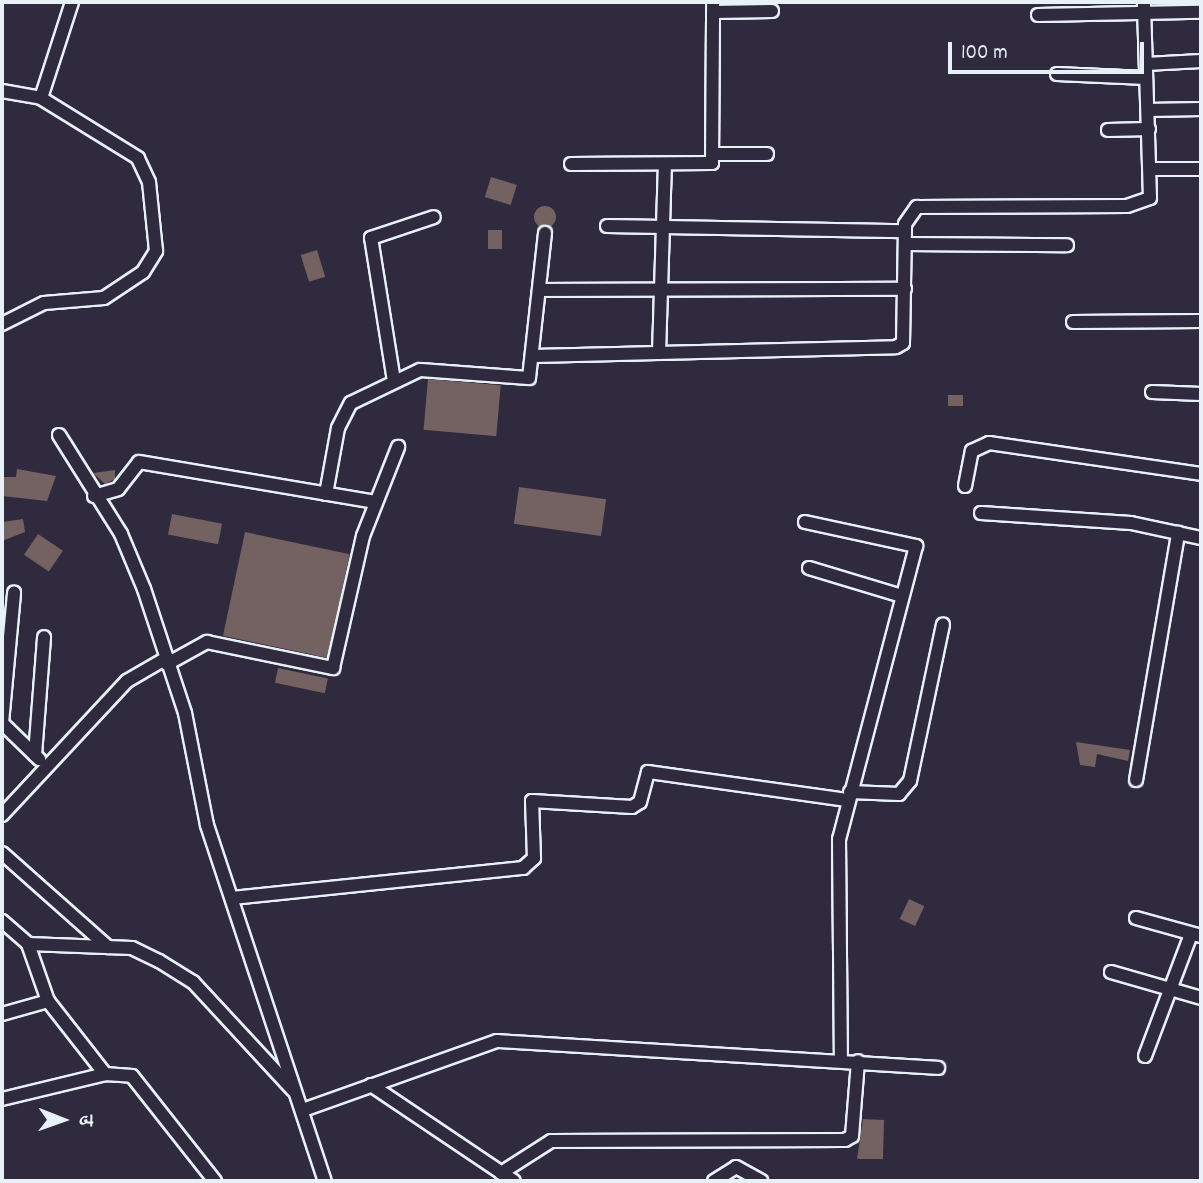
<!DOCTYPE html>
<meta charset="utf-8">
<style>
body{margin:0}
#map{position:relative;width:1203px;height:1183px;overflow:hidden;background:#2f2a3d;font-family:Dekko,"Playpen Sans Deva",sans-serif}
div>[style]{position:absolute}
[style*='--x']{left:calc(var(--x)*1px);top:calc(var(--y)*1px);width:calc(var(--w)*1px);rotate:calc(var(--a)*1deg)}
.building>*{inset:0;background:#746161;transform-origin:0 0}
.round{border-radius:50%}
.roads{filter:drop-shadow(2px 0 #e8f1f8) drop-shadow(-2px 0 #e8f1f8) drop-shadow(0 2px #e8f1f8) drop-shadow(0 -2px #e8f1f8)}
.minor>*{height:12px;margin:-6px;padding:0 6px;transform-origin:6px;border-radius:6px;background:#2f2a3d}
span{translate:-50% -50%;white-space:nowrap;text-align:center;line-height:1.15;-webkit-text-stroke:5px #2f2a3d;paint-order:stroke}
.frame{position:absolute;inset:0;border:4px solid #e8f1f8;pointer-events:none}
.north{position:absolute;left:28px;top:1085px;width:70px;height:70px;-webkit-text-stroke:5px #2f2a3d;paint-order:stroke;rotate:91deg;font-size:19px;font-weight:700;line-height:28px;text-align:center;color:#e8f1f8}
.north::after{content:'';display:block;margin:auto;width:24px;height:32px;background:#e8f1f8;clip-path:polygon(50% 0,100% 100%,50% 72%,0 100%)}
.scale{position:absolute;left:948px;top:42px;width:196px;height:32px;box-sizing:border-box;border:4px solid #e8f1f8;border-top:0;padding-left:9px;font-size:21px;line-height:24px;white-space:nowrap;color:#e8f1f8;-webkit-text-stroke:5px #2f2a3d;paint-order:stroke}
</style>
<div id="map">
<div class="building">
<div style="left:491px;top:177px;width:27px;height:21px;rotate:17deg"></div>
<div class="round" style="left:534px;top:206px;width:22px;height:22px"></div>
<div style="left:488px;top:230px;width:14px;height:19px"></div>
<div style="left:317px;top:250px;width:28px;height:17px;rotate:73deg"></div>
<div style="left:428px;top:379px;width:73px;height:51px;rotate:5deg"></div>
<div style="left:948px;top:395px;width:15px;height:11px"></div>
<div style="clip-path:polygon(17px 469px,56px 476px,47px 501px,2px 496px,2px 477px,16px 477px)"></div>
<div style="clip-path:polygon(115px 470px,115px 479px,105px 484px,93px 473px)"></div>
<div style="left:519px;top:487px;width:88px;height:37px;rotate:8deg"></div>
<div style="left:172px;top:514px;width:51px;height:21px;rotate:11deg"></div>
<div style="clip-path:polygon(23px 519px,25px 532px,2px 541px,2px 522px)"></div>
<div style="left:245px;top:532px;width:107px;height:106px;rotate:12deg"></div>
<div style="left:38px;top:534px;width:30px;height:25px;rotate:34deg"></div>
<div style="left:278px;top:668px;width:51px;height:15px;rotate:12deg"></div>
<div style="clip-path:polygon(1076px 742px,1130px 750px,1128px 761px,1097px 754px,1095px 767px,1080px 765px)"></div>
<div style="left:909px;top:899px;width:17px;height:22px;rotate:25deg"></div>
<div style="clip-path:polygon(863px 1119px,884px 1120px,883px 1159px,857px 1159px)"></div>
</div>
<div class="roads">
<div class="minor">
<div style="--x:713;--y:12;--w:59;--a:-1"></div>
<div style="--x:1038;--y:15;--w:163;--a:-1.1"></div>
<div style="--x:1146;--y:64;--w:55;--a:-3.1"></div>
<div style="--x:1057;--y:74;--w:89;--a:2.6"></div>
<div style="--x:2;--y:91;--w:40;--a:10"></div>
<div style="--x:41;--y:98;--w:101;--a:-72.1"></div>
<div style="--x:1148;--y:110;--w:53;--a:-1.1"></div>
<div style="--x:1108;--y:130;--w:41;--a:-1.4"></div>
<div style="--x:715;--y:154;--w:52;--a:0"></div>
<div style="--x:571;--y:164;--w:141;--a:-0.4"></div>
<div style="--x:712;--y:163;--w:161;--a:-89.6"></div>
<div style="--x:1151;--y:169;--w:50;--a:0"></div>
<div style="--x:607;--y:226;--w:298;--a:1"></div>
<div style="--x:905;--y:244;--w:162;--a:0.4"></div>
<div style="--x:540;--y:290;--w:365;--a:-0.2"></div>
<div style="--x:1073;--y:322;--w:128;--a:-0.4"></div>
<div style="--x:2;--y:324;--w:47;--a:-26.6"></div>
<div style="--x:44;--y:303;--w:60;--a:-4.8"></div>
<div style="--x:104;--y:298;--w:47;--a:-33.7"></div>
<div style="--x:143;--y:272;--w:25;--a:-58"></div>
<div style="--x:156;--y:251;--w:69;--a:-95.8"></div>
<div style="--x:149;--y:182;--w:26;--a:-115"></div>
<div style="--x:138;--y:158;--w:114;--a:-148.3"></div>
<div style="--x:659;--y:353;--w:187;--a:-88.2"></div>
<div style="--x:534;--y:356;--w:362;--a:-1.4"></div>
<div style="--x:896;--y:347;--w:8;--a:-30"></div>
<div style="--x:903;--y:343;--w:119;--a:-89"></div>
<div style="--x:905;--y:224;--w:21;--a:-55"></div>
<div style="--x:917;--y:207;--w:210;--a:-0.3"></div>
<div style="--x:1127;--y:206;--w:24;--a:-19"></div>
<div style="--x:1150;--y:198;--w:196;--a:-91.8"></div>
<div style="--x:394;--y:381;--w:145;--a:-99.1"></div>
<div style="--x:371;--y:238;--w:66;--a:-18.4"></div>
<div style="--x:1152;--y:392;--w:49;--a:2.3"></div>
<div style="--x:59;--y:435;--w:117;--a:57.9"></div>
<div style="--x:121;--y:534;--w:60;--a:67.3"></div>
<div style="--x:144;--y:589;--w:131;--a:71.7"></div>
<div style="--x:185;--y:713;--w:114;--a:78.9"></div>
<div style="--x:207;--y:825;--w:375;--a:71.7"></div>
<div style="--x:965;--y:486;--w:36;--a:-79"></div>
<div style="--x:972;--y:451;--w:19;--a:-25"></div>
<div style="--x:989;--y:443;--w:214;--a:8.3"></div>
<div style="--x:326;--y:494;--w:67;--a:-79.7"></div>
<div style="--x:338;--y:428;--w:28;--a:-63"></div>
<div style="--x:351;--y:403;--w:76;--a:-25.6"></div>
<div style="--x:420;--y:370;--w:109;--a:4.2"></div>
<div style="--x:529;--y:378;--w:146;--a:-83.7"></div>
<div style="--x:94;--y:496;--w:25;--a:-16"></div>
<div style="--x:118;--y:489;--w:34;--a:-52"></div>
<div style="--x:139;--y:462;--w:240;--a:9.6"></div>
<div style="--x:981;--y:513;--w:150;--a:3.8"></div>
<div style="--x:1131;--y:523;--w:72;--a:12.1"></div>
<div style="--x:805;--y:522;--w:114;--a:12.2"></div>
<div style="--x:916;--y:546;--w:303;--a:104.7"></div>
<div style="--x:839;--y:839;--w:221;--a:89.5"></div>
<div style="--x:809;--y:568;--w:97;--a:16.8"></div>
<div style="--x:167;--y:664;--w:46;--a:-28.8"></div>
<div style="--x:207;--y:642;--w:129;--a:11.7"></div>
<div style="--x:333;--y:668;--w:135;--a:-77.2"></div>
<div style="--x:363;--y:536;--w:96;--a:-68.5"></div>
<div style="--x:2;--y:723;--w:131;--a:-84.7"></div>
<div style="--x:2;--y:723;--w:52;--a:44.2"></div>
<div style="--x:35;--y:755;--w:118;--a:-85.6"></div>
<div style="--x:1136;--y:780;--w:251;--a:-80.3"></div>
<div style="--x:850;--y:792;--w:49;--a:2.3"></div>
<div style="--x:899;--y:794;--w:17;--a:-50"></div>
<div style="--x:910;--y:781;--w:160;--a:-78.1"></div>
<div style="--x:2;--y:815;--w:183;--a:-47"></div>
<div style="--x:127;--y:681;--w:44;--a:-30.1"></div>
<div style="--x:2;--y:853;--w:142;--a:41.6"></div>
<div style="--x:232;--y:898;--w:293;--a:-5.9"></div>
<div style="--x:523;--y:868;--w:15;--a:-42"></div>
<div style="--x:534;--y:858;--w:57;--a:-92"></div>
<div style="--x:532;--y:801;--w:100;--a:3.4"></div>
<div style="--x:632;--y:807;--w:9;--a:-32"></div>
<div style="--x:640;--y:802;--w:31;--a:-75"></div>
<div style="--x:648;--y:772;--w:202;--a:8"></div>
<div style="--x:1136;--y:918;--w:67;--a:15.5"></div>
<div style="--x:2;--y:921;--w:35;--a:41"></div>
<div style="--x:28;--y:944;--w:60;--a:70.7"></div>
<div style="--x:48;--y:1001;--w:93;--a:52"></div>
<div style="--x:105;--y:1074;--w:27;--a:4"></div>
<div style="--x:132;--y:1076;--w:134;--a:51.7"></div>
<div style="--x:28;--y:944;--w:104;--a:2.2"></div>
<div style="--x:132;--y:948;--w:30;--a:26"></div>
<div style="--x:159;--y:961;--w:40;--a:32"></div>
<div style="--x:193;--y:982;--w:147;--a:47.2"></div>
<div style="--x:1111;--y:972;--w:94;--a:16.1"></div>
<div style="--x:2;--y:1014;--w:48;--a:-15.8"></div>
<div style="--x:1145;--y:1056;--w:130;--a:-69.3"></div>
<div style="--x:371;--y:1085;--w:172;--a:33.9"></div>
<div style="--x:2;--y:1099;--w:106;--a:-13.6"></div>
<div style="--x:303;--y:1110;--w:206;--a:-19.6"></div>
<div style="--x:497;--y:1041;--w:442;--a:3.5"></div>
<div style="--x:501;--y:1173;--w:59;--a:-32.6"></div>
<div style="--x:551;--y:1141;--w:294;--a:-0.2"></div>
<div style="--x:845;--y:1140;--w:8;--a:-30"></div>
<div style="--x:852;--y:1136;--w:75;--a:-85.4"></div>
<div style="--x:714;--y:1181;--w:26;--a:-32"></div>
<div style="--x:736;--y:1167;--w:29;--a:29"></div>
</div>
</div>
<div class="frame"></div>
<div class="north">उ</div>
<div class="scale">100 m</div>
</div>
